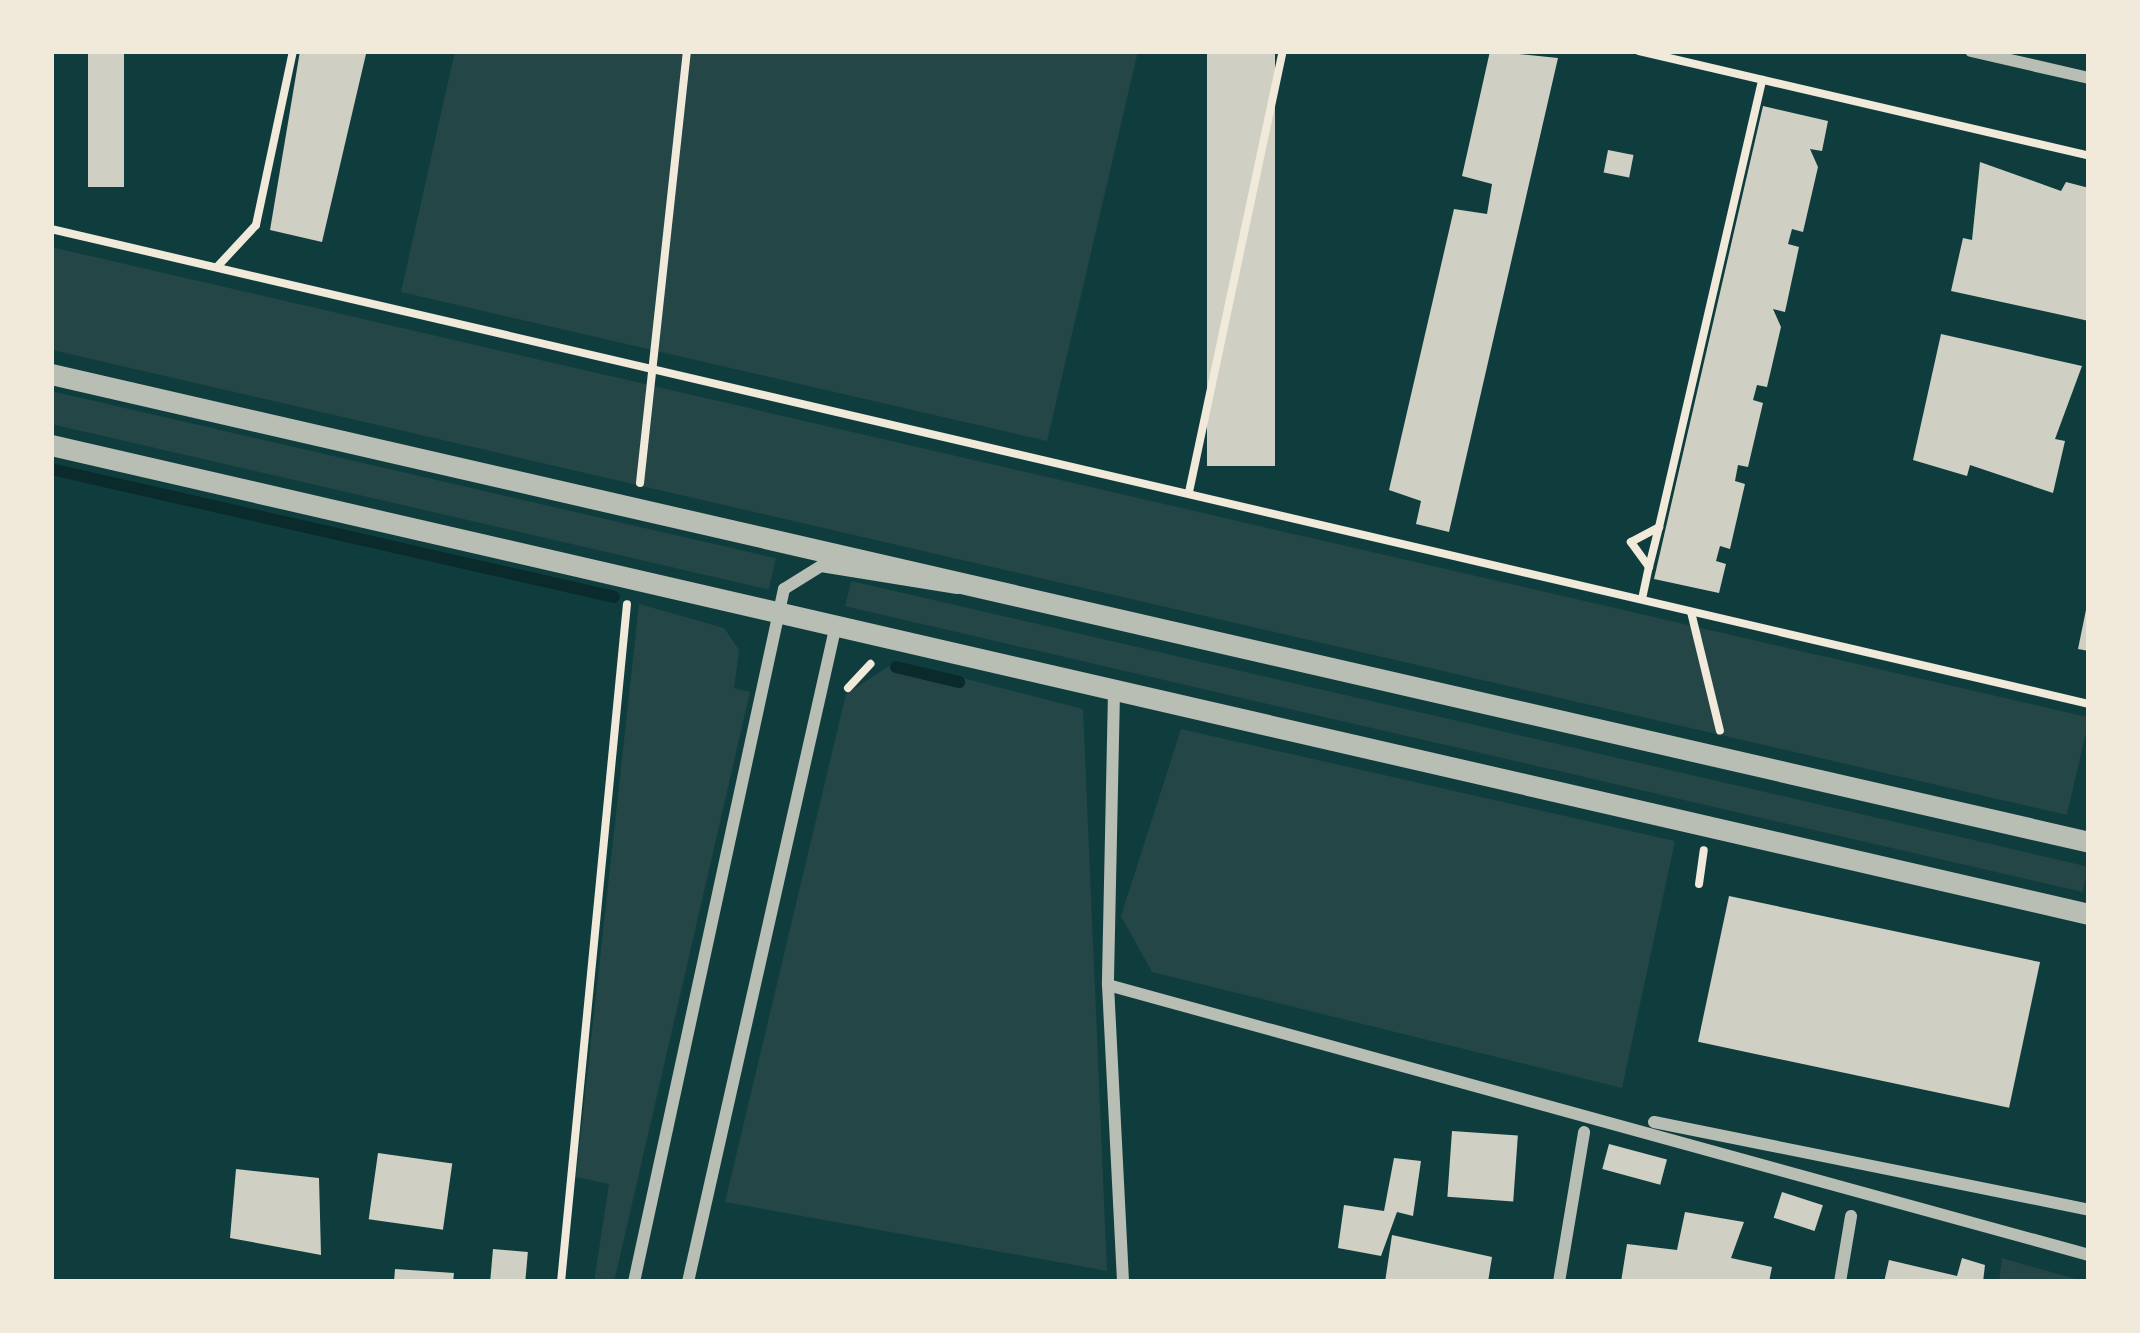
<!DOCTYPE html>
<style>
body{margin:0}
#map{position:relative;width:2140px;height:1333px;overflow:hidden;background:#0f3d3e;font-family:Barlow,sans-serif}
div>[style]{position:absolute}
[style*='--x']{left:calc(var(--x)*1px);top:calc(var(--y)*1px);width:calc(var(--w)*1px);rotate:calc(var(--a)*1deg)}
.green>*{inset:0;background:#244646;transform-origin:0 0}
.stream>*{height:12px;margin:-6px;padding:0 6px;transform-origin:6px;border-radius:6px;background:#0a2a2b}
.building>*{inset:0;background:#cfcfc3;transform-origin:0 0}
.path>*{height:8px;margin:-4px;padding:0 4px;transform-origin:4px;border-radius:4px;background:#f1e9da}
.minor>*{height:12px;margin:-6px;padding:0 6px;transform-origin:6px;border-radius:6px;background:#b8beb3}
.tertiary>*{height:21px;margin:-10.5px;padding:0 10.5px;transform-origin:10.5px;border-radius:10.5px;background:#b8beb3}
span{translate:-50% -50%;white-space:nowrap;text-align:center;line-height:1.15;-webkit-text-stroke:10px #f1e9da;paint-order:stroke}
.frame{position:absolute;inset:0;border:54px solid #f1e9da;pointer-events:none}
</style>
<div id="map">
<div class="green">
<div style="clip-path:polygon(455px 51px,1138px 51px,1047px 441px,401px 292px)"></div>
<div style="left:51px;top:247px;width:2092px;height:100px;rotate:13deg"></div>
<div style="left:51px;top:391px;width:744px;height:32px;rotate:13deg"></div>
<div style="left:851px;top:581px;width:1270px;height:26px;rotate:13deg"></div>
<div style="clip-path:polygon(639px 604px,724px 628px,739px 650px,734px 688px,750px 692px,614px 1282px,594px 1282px,609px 1184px,576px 1177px)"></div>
<div style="clip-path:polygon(897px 661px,1083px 709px,1107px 1271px,725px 1202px,846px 694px)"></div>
<div style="clip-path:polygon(1181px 729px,1675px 841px,1622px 1088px,1152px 972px,1121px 916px)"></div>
<div style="clip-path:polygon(2002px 1258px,2086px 1282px,1999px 1282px)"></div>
</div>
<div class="stream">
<div style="--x:51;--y:469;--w:577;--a:12.81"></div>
<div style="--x:896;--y:667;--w:65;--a:13.4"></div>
</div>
<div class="building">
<div style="left:88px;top:51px;width:36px;height:136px"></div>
<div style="clip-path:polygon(300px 51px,366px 54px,322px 242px,270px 230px)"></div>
<div style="left:1207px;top:51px;width:68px;height:415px"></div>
<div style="clip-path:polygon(1490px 51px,1558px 58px,1449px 532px,1416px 524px,1421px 501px,1389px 490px,1454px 209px,1487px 214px,1492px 184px,1462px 176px)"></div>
<div style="clip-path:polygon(1763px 106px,1828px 121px,1822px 151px,1810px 149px,1818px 167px,1803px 232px,1792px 229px,1788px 244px,1799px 247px,1785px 312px,1773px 309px,1781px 327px,1767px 387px,1757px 385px,1753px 400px,1763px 403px,1748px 467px,1738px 465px,1735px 481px,1745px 484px,1730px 549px,1720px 546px,1716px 561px,1726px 564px,1719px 593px,1654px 579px)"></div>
<div style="left:1608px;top:150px;width:26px;height:23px;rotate:11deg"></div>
<div style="clip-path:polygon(1980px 162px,2061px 191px,2066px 182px,2089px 188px,2089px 321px,1951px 291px,1963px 238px,1972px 240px)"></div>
<div style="clip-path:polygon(1941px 334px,2082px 366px,2055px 439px,2065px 441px,2053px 493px,1970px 465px,1967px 476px,1913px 460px)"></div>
<div style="clip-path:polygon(2087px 605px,2089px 605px,2089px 651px,2078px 649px)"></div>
<div style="left:1729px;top:896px;width:318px;height:149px;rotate:12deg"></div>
<div style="left:1452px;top:1131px;width:66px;height:66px;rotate:4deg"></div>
<div style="left:1609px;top:1144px;width:60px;height:26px;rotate:15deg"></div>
<div style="left:378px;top:1153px;width:75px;height:67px;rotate:8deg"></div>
<div style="clip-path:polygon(1394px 1158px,1421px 1161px,1413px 1216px,1397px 1212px,1381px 1256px,1338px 1248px,1344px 1205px,1384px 1211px)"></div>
<div style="clip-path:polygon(236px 1169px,319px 1178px,321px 1255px,230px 1238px)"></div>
<div style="left:1782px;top:1192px;width:43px;height:27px;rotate:18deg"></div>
<div style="clip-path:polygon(1685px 1212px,1744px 1222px,1731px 1258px,1772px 1267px,1769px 1282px,1621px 1282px,1627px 1244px,1677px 1250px)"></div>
<div style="clip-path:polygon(1392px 1235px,1492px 1257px,1488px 1282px,1385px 1282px)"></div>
<div style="left:493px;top:1249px;width:35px;height:33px;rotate:5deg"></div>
<div style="clip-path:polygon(1962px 1258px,1985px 1265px,1983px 1282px,1884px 1282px,1889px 1260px,1957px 1276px)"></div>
<div style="clip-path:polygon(395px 1269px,454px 1273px,453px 1282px,394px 1282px)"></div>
</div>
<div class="path">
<div style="--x:1639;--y:51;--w:462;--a:13.1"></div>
<div style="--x:51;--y:229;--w:2093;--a:13.12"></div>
<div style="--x:217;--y:267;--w:57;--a:-47.1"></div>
<div style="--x:256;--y:225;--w:178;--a:-78"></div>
<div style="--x:640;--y:483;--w:435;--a:-83.8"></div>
<div style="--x:1189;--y:492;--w:451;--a:-78"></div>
<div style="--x:1649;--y:567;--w:41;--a:-76"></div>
<div style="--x:1642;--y:599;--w:33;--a:-78"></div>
<div style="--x:1649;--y:567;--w:31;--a:-126"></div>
<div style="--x:1631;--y:542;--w:32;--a:-28"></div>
<div style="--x:1659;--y:527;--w:459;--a:-77"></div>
<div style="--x:1691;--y:612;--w:122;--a:76.3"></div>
<div style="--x:848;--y:688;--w:33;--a:-47"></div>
<div style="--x:1699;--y:884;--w:34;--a:-82"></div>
<div style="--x:561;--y:1282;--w:681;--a:-84.44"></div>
</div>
<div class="minor">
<div style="--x:1971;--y:51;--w:121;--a:12.9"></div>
<div style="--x:1114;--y:692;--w:293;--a:91.2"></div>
<div style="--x:1108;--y:985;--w:1017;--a:15.39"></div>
<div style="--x:1108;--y:985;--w:297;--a:87.1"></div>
<div style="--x:1654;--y:1122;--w:444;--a:11.4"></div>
<div style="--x:634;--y:1282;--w:709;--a:-77.79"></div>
<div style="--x:784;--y:589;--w:44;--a:-31.9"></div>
<div style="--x:821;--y:566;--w:138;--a:9.2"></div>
<div style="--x:688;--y:1282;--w:673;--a:-77.31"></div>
<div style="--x:1559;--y:1282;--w:152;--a:-80.5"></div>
<div style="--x:1840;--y:1282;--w:67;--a:-80.5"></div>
</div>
<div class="tertiary">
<div style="--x:51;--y:374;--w:2091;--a:12.93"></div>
<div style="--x:51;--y:445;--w:2091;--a:12.96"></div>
</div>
<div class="frame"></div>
</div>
